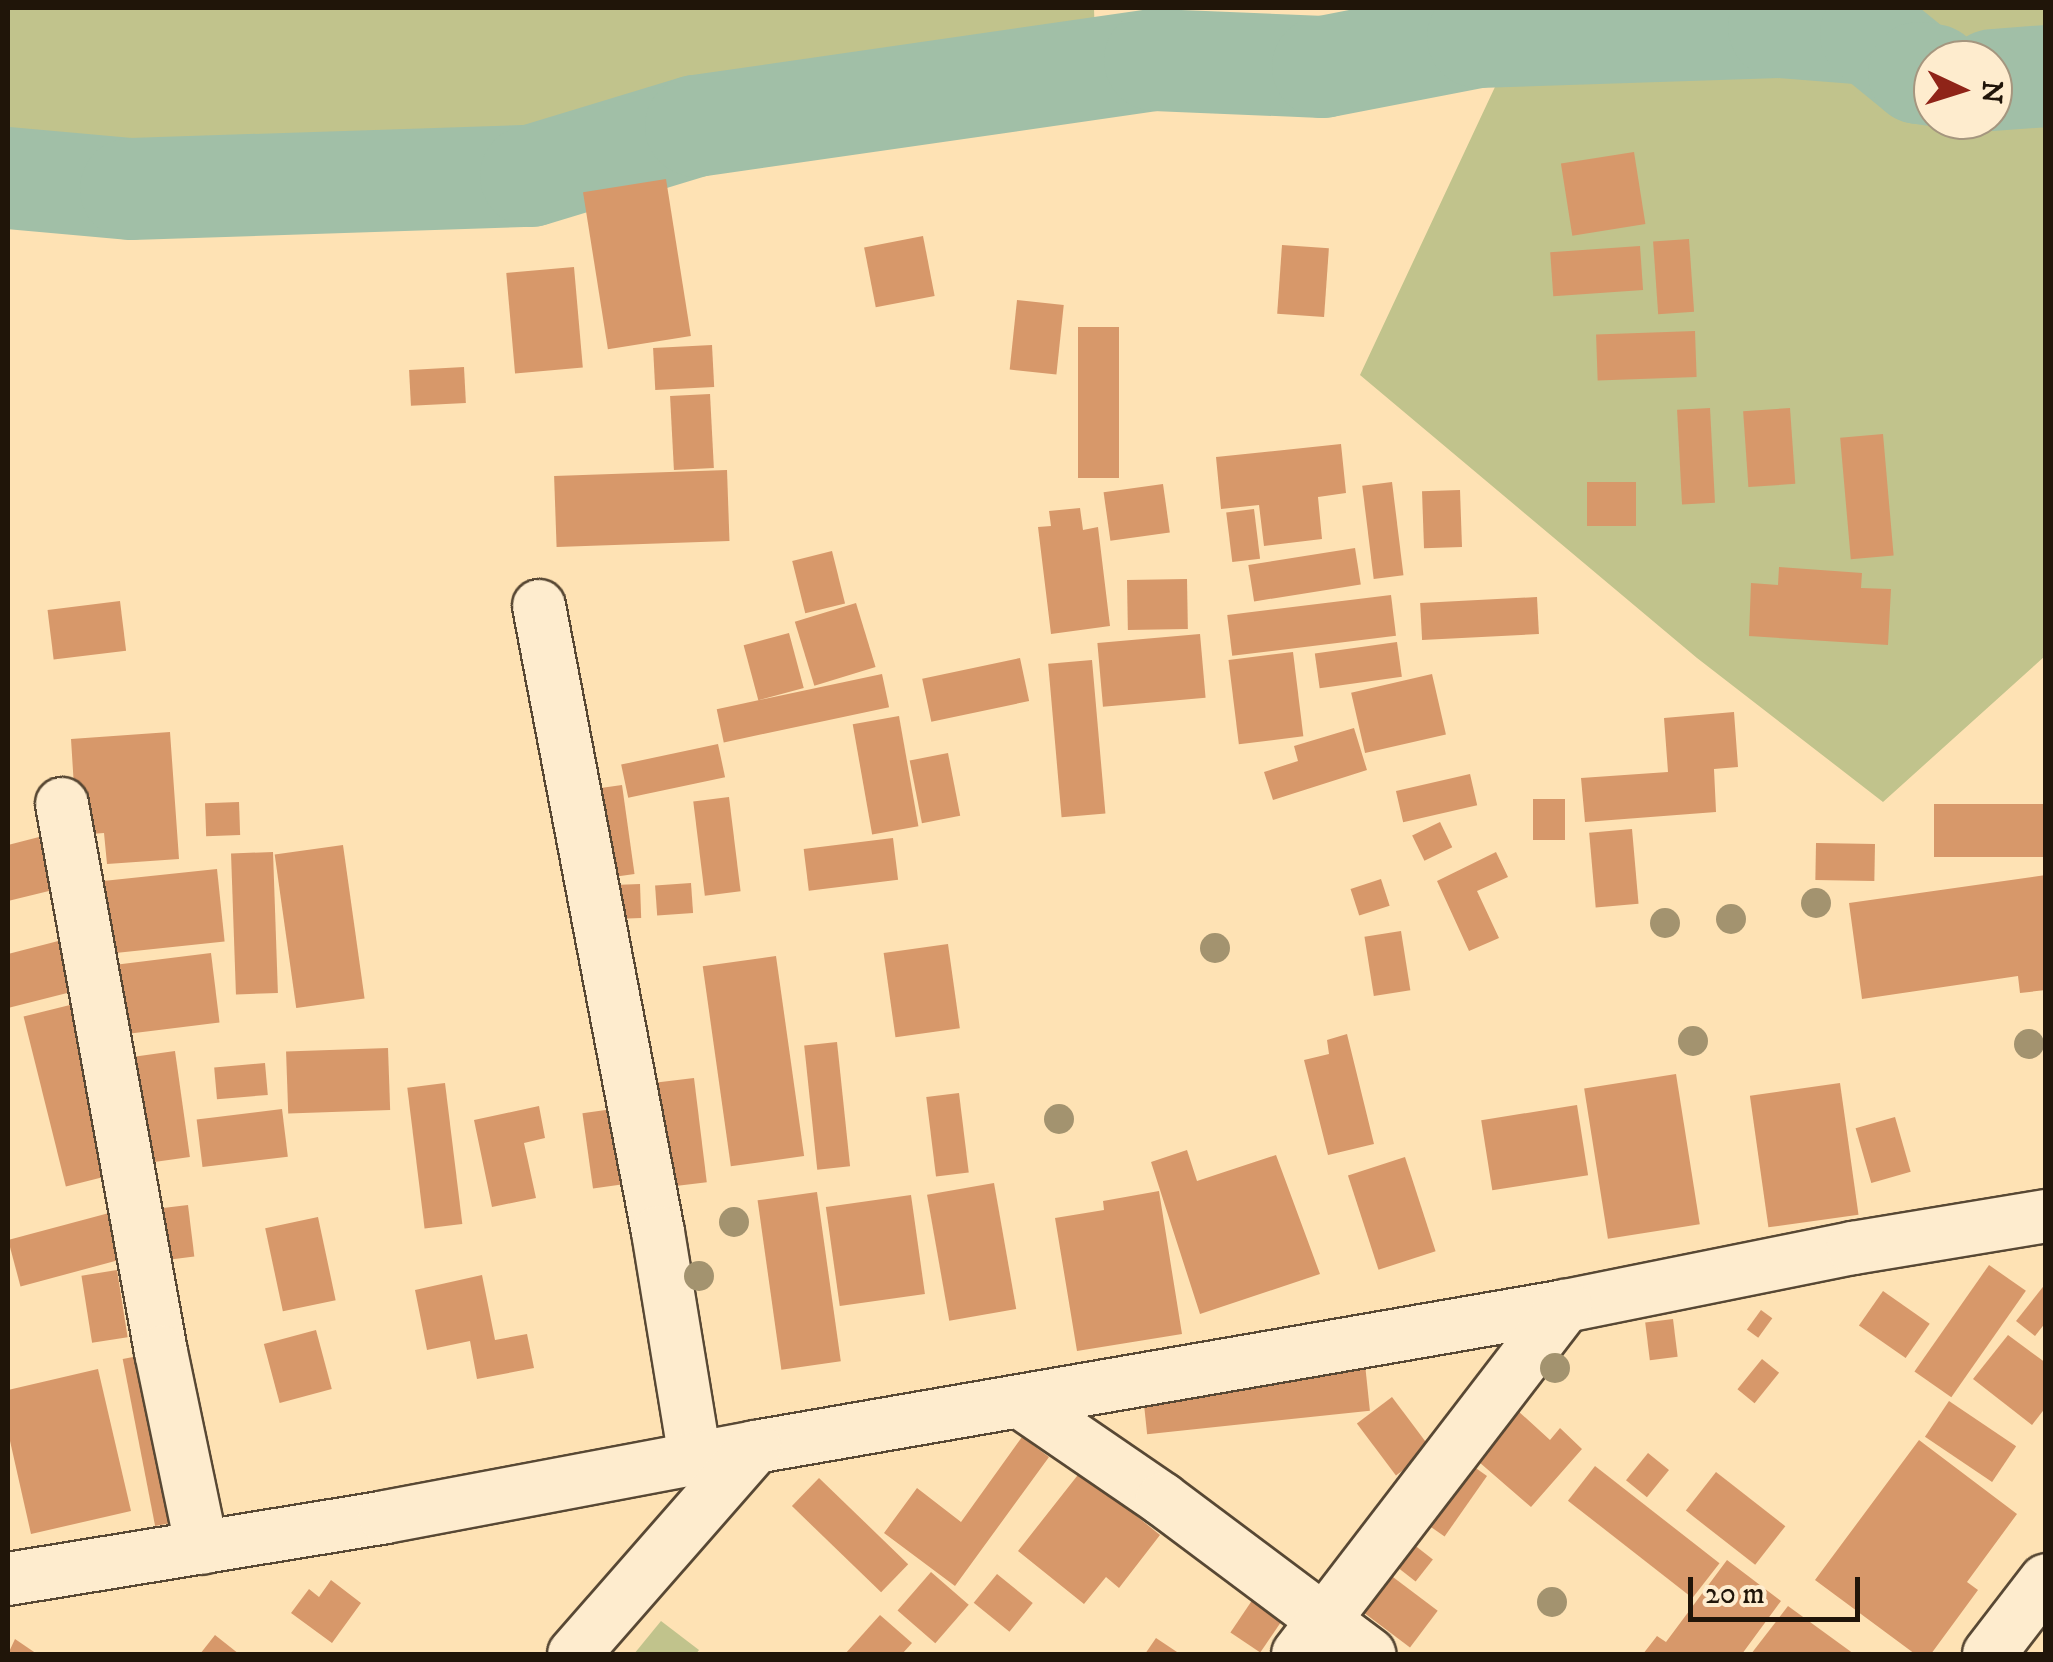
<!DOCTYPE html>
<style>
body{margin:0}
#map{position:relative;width:2053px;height:1662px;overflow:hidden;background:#fee2b4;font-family:"IM FELL DW Pica",serif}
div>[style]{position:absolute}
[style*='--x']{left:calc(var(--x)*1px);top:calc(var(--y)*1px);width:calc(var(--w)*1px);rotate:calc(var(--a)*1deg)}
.green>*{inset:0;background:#c1c38c}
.river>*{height:102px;margin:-51px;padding:0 51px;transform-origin:51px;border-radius:51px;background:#a1bfa7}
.building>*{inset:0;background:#d7986a;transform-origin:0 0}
.roads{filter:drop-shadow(2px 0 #584834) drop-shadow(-2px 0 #584834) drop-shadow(0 2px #584834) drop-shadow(0 -2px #584834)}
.street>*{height:52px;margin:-26px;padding:0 26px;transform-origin:26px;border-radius:26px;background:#feecce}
.trees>*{width:30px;height:30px;margin:-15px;border-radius:50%;background:#a3936f}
span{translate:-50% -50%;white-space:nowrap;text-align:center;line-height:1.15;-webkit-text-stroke:8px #feecce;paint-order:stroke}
.frame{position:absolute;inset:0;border:10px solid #201509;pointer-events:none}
.north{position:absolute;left:1913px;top:40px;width:100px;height:100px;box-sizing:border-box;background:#feecce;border:2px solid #a5967f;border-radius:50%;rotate:94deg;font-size:28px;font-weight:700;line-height:40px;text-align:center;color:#201509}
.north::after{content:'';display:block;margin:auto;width:35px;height:45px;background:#8f2418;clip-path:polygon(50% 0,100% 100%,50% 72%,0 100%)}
.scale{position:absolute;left:1688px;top:1577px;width:172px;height:45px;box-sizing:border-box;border:5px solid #201509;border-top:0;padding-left:12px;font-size:30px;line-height:35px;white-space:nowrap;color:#201509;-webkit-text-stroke:8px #feecce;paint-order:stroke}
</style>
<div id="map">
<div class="green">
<div style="clip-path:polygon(8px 8px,1094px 8px,1095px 41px,368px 159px,8px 151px)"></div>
<div style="clip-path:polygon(evenodd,1532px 8px,2045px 8px,2045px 656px,1883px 802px,1697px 658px,1360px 375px,1532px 8px,1933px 60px,1993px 60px,1993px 120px,1933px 120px,1933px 60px)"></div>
<div style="clip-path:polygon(661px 1621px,699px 1650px,696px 1654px,634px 1654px)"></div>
</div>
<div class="river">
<div style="--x:1993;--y:80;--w:53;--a:-4.3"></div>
<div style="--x:8;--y:178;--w:123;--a:5.1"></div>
<div style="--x:131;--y:189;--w:400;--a:-1.9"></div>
<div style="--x:531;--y:176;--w:172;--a:-16.9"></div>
<div style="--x:696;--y:126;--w:464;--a:-8.2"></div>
<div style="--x:1155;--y:60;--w:168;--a:2.4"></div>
<div style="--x:1323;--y:67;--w:158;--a:-11"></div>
<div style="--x:1478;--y:37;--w:301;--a:-1.9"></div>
<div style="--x:1779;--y:27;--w:92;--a:4.4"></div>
<div style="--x:1871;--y:34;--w:62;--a:39.1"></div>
<div style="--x:1919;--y:73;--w:14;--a:8"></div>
</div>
<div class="building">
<div style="left:1634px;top:152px;width:73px;height:74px;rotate:81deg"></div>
<div style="left:666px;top:179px;width:159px;height:84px;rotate:81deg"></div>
<div style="left:923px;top:236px;width:61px;height:60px;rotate:79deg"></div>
<div style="left:1689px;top:239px;width:73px;height:36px;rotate:86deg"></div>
<div style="left:1282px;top:245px;width:47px;height:69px;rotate:4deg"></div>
<div style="left:1640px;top:246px;width:44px;height:90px;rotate:86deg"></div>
<div style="left:574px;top:267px;width:101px;height:68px;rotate:85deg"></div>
<div style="left:1017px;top:300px;width:47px;height:70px;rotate:6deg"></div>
<div style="left:1078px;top:327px;width:41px;height:151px"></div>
<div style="left:1695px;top:331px;width:46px;height:99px;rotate:88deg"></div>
<div style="left:712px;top:345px;width:42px;height:59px;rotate:87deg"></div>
<div style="left:464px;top:367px;width:36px;height:55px;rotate:87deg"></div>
<div style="left:710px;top:394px;width:74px;height:40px;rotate:87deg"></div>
<div style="left:1710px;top:408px;width:95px;height:33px;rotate:87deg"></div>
<div style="left:1790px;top:408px;width:76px;height:47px;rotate:86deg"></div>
<div style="left:1883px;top:434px;width:122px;height:43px;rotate:85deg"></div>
<div style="clip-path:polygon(1341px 444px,1346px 493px,1318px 497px,1322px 539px,1264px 546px,1259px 505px,1221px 509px,1216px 457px)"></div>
<div style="left:727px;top:470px;width:71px;height:173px;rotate:88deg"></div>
<div style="left:1392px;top:482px;width:94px;height:30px;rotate:83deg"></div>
<div style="left:1587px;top:482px;width:49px;height:44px"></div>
<div style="left:1163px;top:484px;width:49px;height:60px;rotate:82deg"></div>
<div style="left:1460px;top:490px;width:57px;height:38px;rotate:88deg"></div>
<div style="clip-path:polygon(1080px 508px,1083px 530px,1098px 527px,1110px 626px,1051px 634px,1038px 527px,1051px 526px,1049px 511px)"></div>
<div style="left:1254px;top:509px;width:50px;height:28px;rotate:83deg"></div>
<div style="left:1355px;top:548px;width:37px;height:108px;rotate:81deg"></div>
<div style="left:832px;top:551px;width:54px;height:41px;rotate:76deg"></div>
<div style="clip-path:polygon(1779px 567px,1862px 573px,1861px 588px,1891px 589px,1888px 645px,1749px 636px,1751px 583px,1778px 585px)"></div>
<div style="left:1187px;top:579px;width:50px;height:60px;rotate:89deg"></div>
<div style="left:1391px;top:595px;width:41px;height:165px;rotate:83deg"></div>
<div style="left:1537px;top:597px;width:37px;height:117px;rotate:87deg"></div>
<div style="left:120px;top:601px;width:50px;height:73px;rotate:83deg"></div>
<div style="left:856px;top:603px;width:67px;height:64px;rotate:73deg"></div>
<div style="left:789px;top:633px;width:57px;height:47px;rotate:75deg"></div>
<div style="left:1200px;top:634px;width:64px;height:103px;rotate:85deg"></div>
<div style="left:1397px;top:642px;width:35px;height:83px;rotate:82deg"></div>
<div style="left:1293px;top:652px;width:85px;height:65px;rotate:83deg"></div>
<div style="left:1020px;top:658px;width:44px;height:100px;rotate:78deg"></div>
<div style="left:1092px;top:660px;width:154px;height:44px;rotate:85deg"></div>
<div style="left:882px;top:674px;width:34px;height:169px;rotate:78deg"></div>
<div style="left:1432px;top:674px;width:62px;height:83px;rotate:77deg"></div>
<div style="clip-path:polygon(1734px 712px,1738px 767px,1714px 769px,1716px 812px,1585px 822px,1581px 778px,1668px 772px,1664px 718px)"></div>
<div style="left:899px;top:716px;width:112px;height:47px;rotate:80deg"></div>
<div style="clip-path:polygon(1354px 728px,1367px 770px,1273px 800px,1264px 772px,1298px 761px,1294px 746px)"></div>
<div style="clip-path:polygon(170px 732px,179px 859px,107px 864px,104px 833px,77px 835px,71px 739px)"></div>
<div style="left:718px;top:744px;width:34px;height:99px;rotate:78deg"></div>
<div style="left:948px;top:753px;width:64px;height:39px;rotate:79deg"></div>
<div style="left:1470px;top:774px;width:32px;height:76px;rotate:77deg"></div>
<div style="left:622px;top:785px;width:90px;height:34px;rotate:82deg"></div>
<div style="left:729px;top:797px;width:95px;height:36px;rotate:83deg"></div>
<div style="left:1565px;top:799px;width:41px;height:32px;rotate:90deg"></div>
<div style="left:239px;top:802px;width:33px;height:34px;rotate:88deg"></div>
<div style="left:2046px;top:804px;width:53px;height:112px;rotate:90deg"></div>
<div style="left:1440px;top:822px;width:28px;height:31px;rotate:64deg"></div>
<div style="left:1632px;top:829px;width:75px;height:43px;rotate:85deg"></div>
<div style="clip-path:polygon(39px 837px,53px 890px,8px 901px,8px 845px)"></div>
<div style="left:893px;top:838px;width:42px;height:90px;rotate:83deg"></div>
<div style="left:1816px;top:843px;width:59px;height:37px;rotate:1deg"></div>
<div style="left:343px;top:845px;width:155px;height:69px;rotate:82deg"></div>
<div style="left:273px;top:852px;width:141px;height:42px;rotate:88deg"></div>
<div style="clip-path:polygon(1496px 852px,1508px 877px,1477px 891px,1499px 938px,1469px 951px,1437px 881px)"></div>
<div style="left:217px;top:869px;width:73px;height:124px;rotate:84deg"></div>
<div style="clip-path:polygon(2046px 875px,2046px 990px,2020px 993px,2018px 976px,1862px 999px,1849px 903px)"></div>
<div style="left:1381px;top:879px;width:28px;height:32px;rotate:72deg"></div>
<div style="left:691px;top:883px;width:30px;height:36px;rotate:86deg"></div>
<div style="left:640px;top:884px;width:34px;height:33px;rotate:88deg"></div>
<div style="left:1401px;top:931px;width:60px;height:37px;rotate:81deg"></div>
<div style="clip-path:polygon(66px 939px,79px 990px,8px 1008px,8px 954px)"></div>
<div style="left:948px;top:944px;width:85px;height:65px;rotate:82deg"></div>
<div style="left:211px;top:953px;width:70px;height:110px;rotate:83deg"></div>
<div style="left:776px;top:956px;width:202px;height:74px;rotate:82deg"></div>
<div style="left:74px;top:1004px;width:175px;height:52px;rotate:76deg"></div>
<div style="clip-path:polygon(1347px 1034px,1374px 1144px,1328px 1155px,1304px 1060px,1329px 1054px,1327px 1040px)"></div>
<div style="left:837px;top:1042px;width:125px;height:33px;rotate:84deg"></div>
<div style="left:388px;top:1048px;width:62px;height:102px;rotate:88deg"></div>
<div style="left:175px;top:1051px;width:107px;height:54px;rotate:82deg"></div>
<div style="left:265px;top:1063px;width:32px;height:51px;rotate:85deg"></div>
<div style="left:1676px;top:1074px;width:152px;height:93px;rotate:81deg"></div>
<div style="left:694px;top:1078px;width:105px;height:48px;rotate:83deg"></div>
<div style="left:445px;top:1083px;width:142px;height:38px;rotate:83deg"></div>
<div style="left:1840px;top:1083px;width:133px;height:91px;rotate:82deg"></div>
<div style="left:959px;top:1093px;width:80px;height:33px;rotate:83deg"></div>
<div style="left:1577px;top:1105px;width:71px;height:97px;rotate:81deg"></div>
<div style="clip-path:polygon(539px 1106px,545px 1138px,524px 1143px,536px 1198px,492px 1207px,474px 1120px)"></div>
<div style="left:627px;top:1107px;width:76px;height:45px;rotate:82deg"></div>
<div style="left:282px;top:1109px;width:48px;height:86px;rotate:83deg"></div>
<div style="left:1895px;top:1117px;width:57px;height:41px;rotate:74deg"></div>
<div style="clip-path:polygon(1187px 1150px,1197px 1181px,1276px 1155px,1320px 1274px,1200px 1314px,1151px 1162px)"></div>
<div style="left:1405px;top:1157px;width:99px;height:60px;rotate:72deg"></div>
<div style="left:994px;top:1183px;width:128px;height:68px;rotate:80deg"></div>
<div style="clip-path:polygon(1159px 1191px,1182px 1334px,1077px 1351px,1055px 1218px,1104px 1210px,1103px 1201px)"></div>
<div style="left:817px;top:1192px;width:171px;height:60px;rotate:82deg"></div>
<div style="left:911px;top:1195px;width:100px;height:86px;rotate:82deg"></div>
<div style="left:188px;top:1205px;width:52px;height:44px;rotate:83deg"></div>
<div style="left:124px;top:1209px;width:48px;height:120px;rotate:75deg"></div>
<div style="left:318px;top:1217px;width:85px;height:54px;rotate:78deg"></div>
<div style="left:1989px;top:1265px;width:45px;height:130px;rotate:35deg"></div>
<div style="left:117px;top:1270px;width:68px;height:36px;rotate:81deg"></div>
<div style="clip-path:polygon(482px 1275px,495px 1340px,527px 1334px,534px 1368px,477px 1379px,470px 1341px,427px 1350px,415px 1290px)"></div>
<div style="clip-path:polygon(2046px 1283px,2046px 1322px,2035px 1336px,2016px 1321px)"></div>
<div style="left:1883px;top:1291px;width:57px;height:42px;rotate:35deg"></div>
<div style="left:1761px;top:1310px;width:14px;height:24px;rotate:36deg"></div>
<div style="left:1673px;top:1319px;width:38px;height:28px;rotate:83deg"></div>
<div style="left:316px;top:1330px;width:61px;height:54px;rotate:75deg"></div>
<div style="clip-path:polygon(2008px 1335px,2046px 1363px,2046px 1407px,2032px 1425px,1973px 1379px)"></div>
<div style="left:159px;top:1352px;width:170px;height:37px;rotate:79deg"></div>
<div style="left:1762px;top:1359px;width:22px;height:39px;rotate:39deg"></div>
<div style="left:1365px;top:1364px;width:47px;height:224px;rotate:84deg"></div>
<div style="clip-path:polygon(98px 1369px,131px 1511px,31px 1534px,8px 1432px,8px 1390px)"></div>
<div style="left:1392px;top:1397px;width:65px;height:44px;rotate:53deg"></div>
<div style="clip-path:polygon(1506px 1400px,1550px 1440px,1560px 1428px,1582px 1449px,1531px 1507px,1464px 1449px)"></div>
<div style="left:1949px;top:1401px;width:81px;height:43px;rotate:34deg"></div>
<div style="clip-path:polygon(1022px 1437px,1049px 1457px,955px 1586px,884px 1533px,917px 1488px,961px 1522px)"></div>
<div style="clip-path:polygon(1919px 1440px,2017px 1514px,1967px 1582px,1978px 1590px,1931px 1654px,1915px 1654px,1815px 1580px)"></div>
<div style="left:1648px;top:1453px;width:27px;height:35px;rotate:39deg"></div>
<div style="left:1460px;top:1457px;width:33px;height:74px;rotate:35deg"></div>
<div style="left:1595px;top:1466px;width:158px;height:44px;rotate:38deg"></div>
<div style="clip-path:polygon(1081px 1471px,1160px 1535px,1119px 1588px,1106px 1577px,1084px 1604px,1018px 1551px)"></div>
<div style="left:1716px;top:1472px;width:88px;height:49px;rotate:38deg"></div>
<div style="left:819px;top:1478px;width:124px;height:39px;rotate:44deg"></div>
<div style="left:1399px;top:1533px;width:43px;height:28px;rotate:38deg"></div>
<div style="clip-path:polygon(1727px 1560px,1781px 1601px,1742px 1654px,1643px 1654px,1657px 1636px,1666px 1642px)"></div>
<div style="left:1377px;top:1565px;width:76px;height:46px;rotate:37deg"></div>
<div style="left:931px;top:1572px;width:50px;height:51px;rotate:41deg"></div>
<div style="left:997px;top:1574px;width:46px;height:37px;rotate:39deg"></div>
<div style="clip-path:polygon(331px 1580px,361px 1603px,332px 1643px,291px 1613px,309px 1589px,319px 1597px)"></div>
<div style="left:1255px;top:1596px;width:36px;height:44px;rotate:34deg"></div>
<div style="clip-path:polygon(1788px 1606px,1854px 1654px,1751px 1654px)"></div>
<div style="clip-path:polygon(880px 1615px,912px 1643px,902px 1654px,845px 1654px)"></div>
<div style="clip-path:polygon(215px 1635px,239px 1654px,200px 1654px)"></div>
<div style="clip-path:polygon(1156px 1638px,1180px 1654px,1145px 1654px)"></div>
<div style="clip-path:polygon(15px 1639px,37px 1654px,8px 1654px)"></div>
</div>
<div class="roads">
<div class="street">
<div style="--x:539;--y:606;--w:637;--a:79.24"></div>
<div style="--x:658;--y:1232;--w:229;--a:80.7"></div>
<div style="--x:62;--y:804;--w:557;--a:79.76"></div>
<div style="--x:161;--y:1352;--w:200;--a:78.2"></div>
<div style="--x:1022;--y:1403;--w:170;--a:34.4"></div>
<div style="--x:1162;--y:1499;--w:259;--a:36.8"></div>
<div style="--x:8;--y:1579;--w:382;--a:-9.3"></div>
<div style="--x:385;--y:1517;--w:377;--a:-10.7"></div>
<div style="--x:755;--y:1447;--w:822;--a:-9.87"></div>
<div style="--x:1565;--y:1306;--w:294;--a:-11.4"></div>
<div style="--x:1853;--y:1248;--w:196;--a:-9.4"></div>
<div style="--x:574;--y:1654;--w:275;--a:-48.8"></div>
<div style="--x:1298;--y:1654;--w:439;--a:-52.5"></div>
<div style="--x:1989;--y:1654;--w:93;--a:-52.4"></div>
</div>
</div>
<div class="trees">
<div style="left:1816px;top:903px"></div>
<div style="left:1731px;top:919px"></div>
<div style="left:1665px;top:923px"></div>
<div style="left:1215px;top:948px"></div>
<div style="left:1693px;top:1041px"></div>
<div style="left:2029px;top:1044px"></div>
<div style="left:1059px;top:1119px"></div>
<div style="left:734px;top:1222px"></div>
<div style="left:699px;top:1276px"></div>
<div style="left:1555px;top:1368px"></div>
<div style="left:1552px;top:1602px"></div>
</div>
<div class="frame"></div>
<div class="north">N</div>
<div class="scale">20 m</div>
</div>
